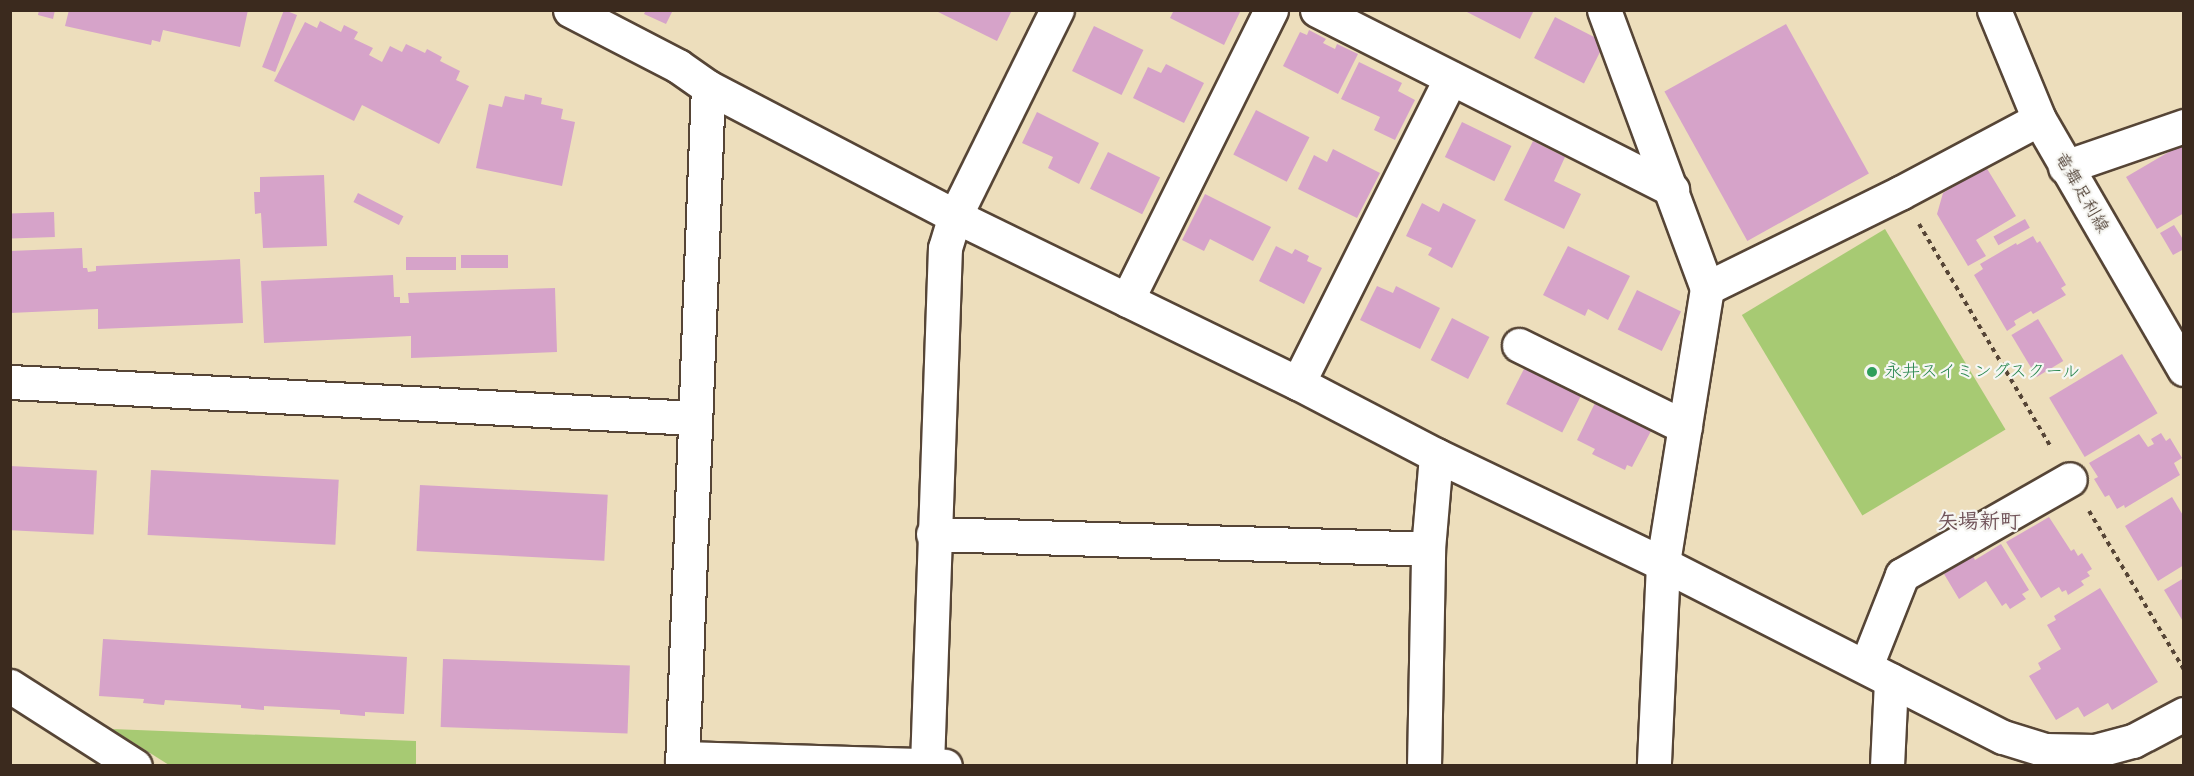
<!DOCTYPE html>
<meta charset="utf-8">
<style>
body{margin:0}
#map{position:relative;width:2194px;height:776px;overflow:hidden;background:#eddebc;font-family:Pangolin,"Klee One",sans-serif}
div>[style]{position:absolute}
[style*='--x']{left:calc(var(--x)*1px);top:calc(var(--y)*1px);width:calc(var(--w)*1px);rotate:calc(var(--a)*1deg)}
.green>*{inset:0;background:#a7ca73;transform-origin:0 0}
.building>*{inset:0;background:#d6a3c9;transform-origin:0 0}
.path>*{height:4px;margin-top:-2px;transform-origin:0;background:repeating-linear-gradient(90deg,#564536 0 4.5px,transparent 0 9px)}
.roads{filter:drop-shadow(2px 0 #564536) drop-shadow(-2px 0 #564536) drop-shadow(0 2px #564536) drop-shadow(0 -2px #564536)}
.street>*{height:33px;margin:-16.5px;padding:0 16.5px;transform-origin:16.5px;border-radius:16.5px;background:#fff}
.secondary>*{height:33px;margin:-16.5px;padding:0 16.5px;transform-origin:16.5px;border-radius:16.5px;background:#fff}
.dots>*{width:16px;height:16px;translate:-50% -50%;box-sizing:border-box;border:3px solid #f6f6f2;border-radius:50%}
span{translate:-50% -50%;white-space:nowrap;text-align:center;line-height:1.15;-webkit-text-stroke:4.5px #f6f6f2;paint-order:stroke}
.street-label{font-size:18px;color:#3b2a1e}
.leisure-label{font-size:18px;color:#27864d}
.left{translate:0 -50%;text-align:left}
.quarter-label{font-size:21px;color:#71545a;font-weight:700}
.frame{position:absolute;inset:0;border:12px solid #3b2a1e;pointer-events:none}
</style>
<div id="map">
<div class="green">
<div style="left:1885px;top:229px;width:234px;height:167px;rotate:59deg"></div>
<div style="clip-path:polygon(112px 729px,416px 741px,416px 765px,169px 765px)"></div>
</div>
<div class="building">
<div style="clip-path:polygon(39px 10px,55px 10px,53px 19px,38px 15px)"></div>
<div style="clip-path:polygon(69px 10px,248px 10px,240px 47px,163px 30px,160px 42px,152px 40px,151px 45px,65px 26px)"></div>
<div style="left:284px;top:10px;width:14px;height:61px;rotate:21deg"></div>
<div style="clip-path:polygon(646px 10px,673px 10px,666px 24px,644px 14px)"></div>
<div style="clip-path:polygon(934px 10px,1012px 10px,997px 41px)"></div>
<div style="clip-path:polygon(1174px 10px,1241px 10px,1224px 45px,1170px 18px)"></div>
<div style="clip-path:polygon(1463px 10px,1534px 10px,1520px 39px)"></div>
<div style="left:1555px;top:17px;width:56px;height:46px;rotate:27deg"></div>
<div style="clip-path:polygon(320px 21px,341px 32px,344px 25px,358px 32px,354px 39px,373px 48px,369px 55px,382px 62px,390px 46px,402px 52px,406px 44px,425px 53px,427px 49px,442px 57px,440px 61px,460px 71px,456px 80px,469px 86px,439px 144px,362px 105px,354px 121px,274px 81px,305px 22px,317px 28px)"></div>
<div style="left:1786px;top:24px;width:171px;height:139px;rotate:61deg"></div>
<div style="left:1094px;top:26px;width:55px;height:50px;rotate:26deg"></div>
<div style="clip-path:polygon(1309px 30px,1326px 39px,1323px 43px,1335px 49px,1337px 44px,1358px 54px,1338px 94px,1283px 66px,1300px 32px,1307px 35px)"></div>
<div style="clip-path:polygon(1359px 62px,1402px 83px,1398px 91px,1415px 100px,1395px 140px,1374px 130px,1380px 117px,1341px 99px)"></div>
<div style="clip-path:polygon(1166px 64px,1204px 83px,1184px 123px,1133px 98px,1148px 67px,1161px 73px)"></div>
<div style="clip-path:polygon(525px 94px,542px 98px,541px 104px,563px 109px,561px 119px,575px 122px,562px 186px,476px 168px,489px 104px,502px 107px,505px 96px,524px 100px)"></div>
<div style="left:1256px;top:110px;width:60px;height:50px;rotate:27deg"></div>
<div style="clip-path:polygon(1037px 112px,1099px 143px,1079px 184px,1048px 168px,1053px 157px,1022px 143px)"></div>
<div style="left:1462px;top:122px;width:55px;height:39px;rotate:26deg"></div>
<div style="clip-path:polygon(1533px 141px,1565px 157px,1554px 181px,1581px 194px,1564px 229px,1504px 200px)"></div>
<div style="clip-path:polygon(2184px 143px,2184px 213px,2157px 229px,2126px 177px)"></div>
<div style="clip-path:polygon(1333px 149px,1380px 173px,1357px 218px,1298px 189px,1314px 155px,1327px 162px)"></div>
<div style="left:1108px;top:152px;width:58px;height:41px;rotate:26deg"></div>
<div style="clip-path:polygon(1986px 167px,2016px 216px,1976px 240px,1986px 256px,1968px 266px,1937px 214px,1943px 193px)"></div>
<div style="clip-path:polygon(324px 175px,327px 246px,263px 248px,261px 213px,255px 214px,254px 192px,260px 192px,260px 177px)"></div>
<div style="left:358px;top:193px;width:51px;height:10px;rotate:27deg"></div>
<div style="clip-path:polygon(1205px 194px,1271px 227px,1253px 261px,1210px 239px,1204px 251px,1182px 240px)"></div>
<div style="clip-path:polygon(1422px 203px,1439px 212px,1443px 203px,1476px 220px,1452px 268px,1428px 255px,1432px 248px,1406px 236px)"></div>
<div style="left:54px;top:212px;width:25px;height:44px;rotate:88deg"></div>
<div style="left:2025px;top:219px;width:10px;height:36px;rotate:61deg"></div>
<div style="clip-path:polygon(2174px 225px,2184px 241px,2184px 249px,2173px 255px,2160px 233px)"></div>
<div style="clip-path:polygon(2033px 236px,2037px 243px,2040px 241px,2066px 285px,2061px 288px,2066px 295px,2033px 314px,2031px 311px,2014px 321px,2016px 325px,2007px 331px,1974px 275px,1983px 269px,1980px 264px,2016px 243px,2017px 245px)"></div>
<div style="clip-path:polygon(1276px 246px,1292px 254px,1295px 249px,1309px 256px,1307px 261px,1322px 268px,1304px 304px,1259px 281px)"></div>
<div style="clip-path:polygon(1568px 246px,1630px 276px,1608px 320px,1588px 309px,1585px 316px,1543px 295px)"></div>
<div style="clip-path:polygon(82px 248px,83px 268px,87px 268px,88px 272px,96px 271px,96px 266px,240px 259px,243px 323px,98px 329px,98px 309px,10px 313px,10px 251px)"></div>
<div style="left:508px;top:255px;width:13px;height:47px;rotate:90deg"></div>
<div style="left:456px;top:257px;width:13px;height:50px;rotate:90deg"></div>
<div style="clip-path:polygon(393px 275px,394px 297px,400px 297px,400px 303px,409px 303px,408px 293px,555px 288px,557px 352px,411px 358px,411px 336px,264px 343px,261px 281px)"></div>
<div style="clip-path:polygon(1377px 286px,1393px 293px,1396px 286px,1440px 308px,1420px 349px,1360px 320px)"></div>
<div style="left:1637px;top:290px;width:49px;height:44px;rotate:26deg"></div>
<div style="left:1452px;top:318px;width:42px;height:47px;rotate:27deg"></div>
<div style="left:2038px;top:319px;width:49px;height:31px;rotate:59deg"></div>
<div style="left:2122px;top:354px;width:69px;height:85px;rotate:59deg"></div>
<div style="left:1527px;top:363px;width:63px;height:46px;rotate:27deg"></div>
<div style="clip-path:polygon(1595px 403px,1651px 431px,1632px 467px,1627px 465px,1625px 470px,1592px 454px,1595px 449px,1577px 440px)"></div>
<div style="clip-path:polygon(2161px 433px,2166px 441px,2170px 438px,2182px 458px,2174px 463px,2180px 475px,2125px 508px,2124px 505px,2117px 509px,2109px 495px,2105px 497px,2094px 479px,2098px 477px,2089px 463px,2139px 434px,2148px 447px,2154px 444px,2151px 439px)"></div>
<div style="left:10px;top:466px;width:87px;height:64px;rotate:3deg"></div>
<div style="left:151px;top:470px;width:188px;height:65px;rotate:3deg"></div>
<div style="left:420px;top:485px;width:188px;height:66px;rotate:3deg"></div>
<div style="clip-path:polygon(2172px 497px,2184px 517px,2184px 565px,2158px 581px,2125px 526px)"></div>
<div style="clip-path:polygon(2049px 517px,2071px 551px,2074px 549px,2078px 556px,2082px 553px,2092px 569px,2087px 572px,2090px 576px,2081px 581px,2084px 585px,2068px 595px,2066px 590px,2062px 592px,2059px 587px,2041px 598px,2006px 542px)"></div>
<div style="clip-path:polygon(2001px 544px,2029px 590px,2022px 594px,2026px 599px,2010px 609px,2006px 603px,2002px 606px,1986px 581px,1959px 599px,1944px 574px,1973px 556px,1975px 560px)"></div>
<div style="clip-path:polygon(2184px 578px,2184px 623px,2164px 590px)"></div>
<div style="clip-path:polygon(2100px 588px,2158px 682px,2112px 710px,2108px 703px,2084px 717px,2078px 707px,2056px 720px,2029px 676px,2041px 669px,2038px 663px,2061px 649px,2047px 625px,2056px 620px,2054px 616px)"></div>
<div style="clip-path:polygon(103px 639px,407px 657px,404px 714px,365px 712px,365px 716px,340px 714px,340px 710px,264px 706px,264px 710px,241px 708px,241px 705px,165px 700px,164px 705px,143px 703px,144px 699px,99px 696px)"></div>
<div style="left:443px;top:659px;width:187px;height:68px;rotate:2deg"></div>
</div>
<div class="path">
<div style="--x:1919;--y:224;--w:259;--a:59.4"></div>
<div style="--x:2089;--y:511;--w:185;--a:59.1"></div>
</div>
<div class="roads">
<div class="street">
<div style="--x:570;--y:10;--w:122;--a:27.4"></div>
<div style="--x:678;--y:66;--w:37;--a:35"></div>
<div style="--x:1317;--y:10;--w:398;--a:26.8"></div>
<div style="--x:1604;--y:10;--w:296;--a:69.7"></div>
<div style="--x:1707;--y:288;--w:279;--a:99.1"></div>
<div style="--x:1663;--y:564;--w:202;--a:92.6"></div>
<div style="--x:2065;--y:167;--w:126;--a:-19"></div>
<div style="--x:1707;--y:288;--w:215;--a:-26.2"></div>
<div style="--x:1900;--y:193;--w:157;--a:-28"></div>
<div style="--x:1127;--y:300;--w:324;--a:-63.6"></div>
<div style="--x:1519;--y:345;--w:185;--a:26.3"></div>
<div style="--x:10;--y:382;--w:686;--a:3.01"></div>
<div style="--x:1298;--y:383;--w:341;--a:-63.4"></div>
<div style="--x:933;--y:534;--w:495;--a:1.7"></div>
<div style="--x:1866;--y:666;--w:98;--a:-68.4"></div>
<div style="--x:1902;--y:575;--w:193;--a:-29.7"></div>
<div style="--x:10;--y:686;--w:148;--a:32.6"></div>
<div style="--x:682;--y:758;--w:263;--a:1.7"></div>
<div style="--x:927;--y:765;--w:517;--a:-88.01"></div>
<div style="--x:945;--y:248;--w:34;--a:-73"></div>
<div style="--x:955;--y:216;--w:230;--a:-63.7"></div>
<div style="--x:1424;--y:766;--w:217;--a:-88.9"></div>
<div style="--x:1428;--y:549;--w:94;--a:-85.1"></div>
<div style="--x:1887;--y:766;--w:86;--a:-87.3"></div>
</div>
<div class="secondary">
<div style="--x:1994;--y:10;--w:118;--a:67.6"></div>
<div style="--x:2039;--y:119;--w:289;--a:59.9"></div>
<div style="--x:682;--y:766;--w:679;--a:-87.81"></div>
<div style="--x:708;--y:87;--w:279;--a:27.6"></div>
<div style="--x:955;--y:216;--w:381;--a:26"></div>
<div style="--x:1298;--y:383;--w:156;--a:27.6"></div>
<div style="--x:1436;--y:455;--w:252;--a:25.6"></div>
<div style="--x:1663;--y:564;--w:381;--a:27"></div>
<div style="--x:2003;--y:737;--w:44;--a:17.2"></div>
<div style="--x:2045;--y:750;--w:50;--a:1.1"></div>
<div style="--x:2095;--y:751;--w:39;--a:-15"></div>
<div style="--x:2133;--y:741;--w:58;--a:-27.9"></div>
</div>
</div>
<div class="dots">
<div style="left:1872px;top:372px;background:#2e9e5b"></div>
</div>
<div class="street-label">
<span style="left:2081px;top:193px;rotate:60deg">竜舞足利線</span>
</div>
<div class="leisure-label">
<span class="left" style="left:1884px;top:372px">永井スイミングスクール</span>
</div>
<div class="quarter-label">
<span style="left:1979px;top:522px">矢場新町</span>
</div>
<div class="frame"></div>
</div>
